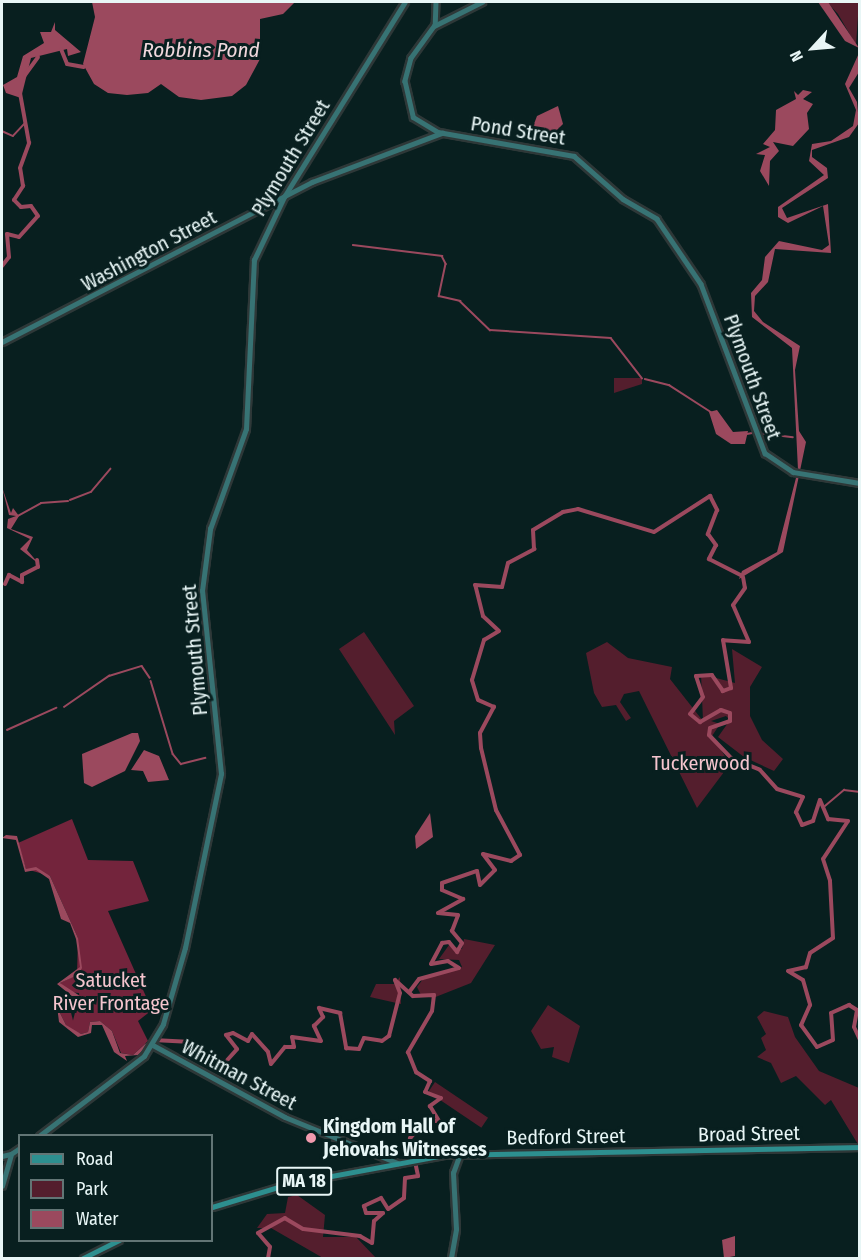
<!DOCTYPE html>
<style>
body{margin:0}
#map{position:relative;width:861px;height:1260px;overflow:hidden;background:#081f1f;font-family:"Fira Sans Condensed",sans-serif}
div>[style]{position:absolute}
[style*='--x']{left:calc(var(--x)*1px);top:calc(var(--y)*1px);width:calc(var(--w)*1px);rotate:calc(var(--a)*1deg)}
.green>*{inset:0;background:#541e2d;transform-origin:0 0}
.forest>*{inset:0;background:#73243c}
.water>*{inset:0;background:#9b495e}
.stream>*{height:1.5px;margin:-0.75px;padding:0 0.75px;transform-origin:0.75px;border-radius:0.75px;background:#9b495e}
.river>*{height:4px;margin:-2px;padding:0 2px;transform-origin:2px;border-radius:2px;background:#9b495e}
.roads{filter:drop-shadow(2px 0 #2e3838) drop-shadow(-2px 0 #2e3838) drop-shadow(0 2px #2e3838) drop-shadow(0 -2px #2e3838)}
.secondary>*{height:4.5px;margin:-2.25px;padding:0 2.25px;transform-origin:2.25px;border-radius:2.25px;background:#377374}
.primary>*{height:5px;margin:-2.5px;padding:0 2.5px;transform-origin:2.5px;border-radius:2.5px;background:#2d8f8f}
.dots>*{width:16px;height:16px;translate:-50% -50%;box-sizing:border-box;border:3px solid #081f1f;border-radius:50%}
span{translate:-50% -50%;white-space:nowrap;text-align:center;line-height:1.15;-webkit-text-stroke:6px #081f1f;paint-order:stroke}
.shield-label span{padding:2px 4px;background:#081f1f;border:2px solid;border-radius:4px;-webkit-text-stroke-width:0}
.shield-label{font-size:18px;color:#e8f6f6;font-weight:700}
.street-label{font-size:20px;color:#e8f6f6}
.park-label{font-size:20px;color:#f5c5ce}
.poi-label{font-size:20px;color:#e8f6f6;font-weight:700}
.left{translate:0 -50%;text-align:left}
.water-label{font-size:21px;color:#f1d8dd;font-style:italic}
.frame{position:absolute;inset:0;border:3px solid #e8f6f6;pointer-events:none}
.legend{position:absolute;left:18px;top:1134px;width:195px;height:108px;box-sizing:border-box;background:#081f1f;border:2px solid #627575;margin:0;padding:8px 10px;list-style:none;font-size:18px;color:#e8f6f6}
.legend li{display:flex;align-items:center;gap:12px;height:30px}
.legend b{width:30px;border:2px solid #627575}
.north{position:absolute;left:783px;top:18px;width:60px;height:60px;-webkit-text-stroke:4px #081f1f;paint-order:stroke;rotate:244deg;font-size:16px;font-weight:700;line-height:24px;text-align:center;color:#e8f6f6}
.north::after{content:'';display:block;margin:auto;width:21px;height:27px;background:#e8f6f6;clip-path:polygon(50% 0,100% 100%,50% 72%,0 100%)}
</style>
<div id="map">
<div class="green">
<div style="clip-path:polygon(827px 2px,859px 2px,856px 45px,838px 14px)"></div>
<div style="clip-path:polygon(614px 378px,642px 378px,642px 384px,614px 393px)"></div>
<div style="clip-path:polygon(364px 632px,414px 706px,394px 721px,395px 735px,339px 649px)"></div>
<div style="clip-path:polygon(607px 642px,628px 658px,672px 667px,670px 679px,703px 721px,701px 674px,735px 683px,732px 649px,762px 667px,750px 687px,750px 716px,762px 740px,783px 759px,774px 771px,744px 757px,718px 737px,730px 720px,726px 716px,711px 721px,720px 724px,712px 736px,730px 764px,697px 808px,639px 691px,624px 694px,620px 702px,631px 718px,626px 721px,616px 705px,602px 707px,594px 693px,586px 653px)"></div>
<div style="clip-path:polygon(464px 939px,495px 945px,471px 983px,433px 998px,421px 995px,417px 987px,423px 979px,462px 967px,459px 960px,439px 959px,449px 945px,462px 949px)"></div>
<div style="clip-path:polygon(400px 977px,401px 1004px,370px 997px,376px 984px,394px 984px)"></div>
<div style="clip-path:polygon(548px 1005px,580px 1026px,569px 1063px,552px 1057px,554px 1047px,541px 1049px,531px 1031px)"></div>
<div style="clip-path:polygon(764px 1011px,788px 1017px,795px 1037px,819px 1071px,859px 1088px,859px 1146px,831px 1100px,825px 1105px,796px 1076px,781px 1083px,771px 1063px,757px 1057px,766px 1050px,761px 1038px,766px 1034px,757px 1017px)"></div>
<div style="left:435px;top:1082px;width:64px;height:12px;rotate:34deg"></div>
<div style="clip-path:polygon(297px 1195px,325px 1215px,323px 1237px,356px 1237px,376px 1258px,323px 1258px,271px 1228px,257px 1228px,267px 1214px,285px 1213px,288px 1197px)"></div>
</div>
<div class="forest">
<div style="clip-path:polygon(72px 819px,88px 860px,133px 861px,149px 901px,108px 911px,152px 1010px,138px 1021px,148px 1041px,133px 1055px,121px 1053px,112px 1031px,100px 1021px,90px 1022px,88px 1032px,81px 1034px,68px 1029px,59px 1011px,80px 1003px,79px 993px,68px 992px,60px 983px,77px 975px,78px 938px,50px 876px,26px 869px,18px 843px)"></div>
</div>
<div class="water">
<div style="clip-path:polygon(92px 2px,295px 2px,283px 14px,260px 19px,260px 59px,246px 85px,232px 96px,201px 100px,179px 97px,161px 84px,148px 93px,127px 95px,108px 93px,94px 84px,83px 64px,95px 17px)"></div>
<div style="clip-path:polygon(818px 2px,828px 2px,859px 48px,845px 41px)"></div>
<div style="clip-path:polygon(55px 22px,55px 30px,81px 52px,68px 56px,67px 49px,31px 58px,21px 98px,6px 93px,3px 85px,17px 77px,23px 56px,44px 43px,40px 32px,51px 32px)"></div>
<div style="clip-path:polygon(859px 53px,859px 72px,849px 88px,857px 102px,859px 123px,849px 137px,812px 150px,812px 157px,827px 168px,828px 178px,782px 208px,787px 218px,828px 204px,831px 253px,775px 249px,768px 282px,755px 296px,754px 311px,763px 322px,800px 346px,795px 370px,799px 431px,806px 442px,783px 552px,739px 579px,742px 571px,777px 552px,798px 470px,792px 348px,752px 317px,751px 293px,762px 280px,765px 257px,779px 241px,822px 250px,829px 245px,823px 206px,788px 223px,778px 217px,778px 207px,824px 175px,809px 161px,812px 144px,831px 141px,853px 126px,856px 110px,845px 84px)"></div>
<div style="clip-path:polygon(803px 90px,812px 92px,803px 99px,813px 104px,807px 113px,809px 129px,793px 146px,773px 142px,779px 151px,770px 161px,769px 186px,760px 171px,765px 155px,756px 154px,770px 147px,763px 144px,775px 130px,776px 110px,796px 99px,794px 91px,798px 95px)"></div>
<div style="clip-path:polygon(558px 106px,563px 124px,556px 131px,545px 136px,531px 132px,537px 116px)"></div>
<div style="clip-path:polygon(717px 410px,733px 432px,748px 431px,745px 444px,731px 444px,716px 434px,709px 412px)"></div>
<div style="clip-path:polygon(2px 487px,11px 513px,13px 508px,19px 516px,11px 529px,33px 537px,27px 550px,39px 564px,20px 549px,30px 539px,7px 528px,8px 519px,16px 516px,9px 515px)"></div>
<div style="clip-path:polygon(132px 733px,138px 733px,140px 741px,125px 771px,92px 787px,84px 783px,82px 754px)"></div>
<div style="clip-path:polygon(144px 750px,159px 756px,169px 780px,148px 782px,143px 771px,131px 770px)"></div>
<div style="clip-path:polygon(430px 813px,433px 837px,416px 849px,415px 836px)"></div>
<div style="clip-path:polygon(6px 835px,17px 836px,26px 869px,36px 867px,50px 876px,78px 938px,82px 968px,78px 975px,60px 983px,80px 996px,78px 1006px,59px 1011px,66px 1025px,81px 1034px,88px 1032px,90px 1022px,100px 1021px,112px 1031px,120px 1053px,133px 1055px,145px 1044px,154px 1039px,138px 1055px,125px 1056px,127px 1061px,114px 1052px,102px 1025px,92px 1025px,91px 1033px,78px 1037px,59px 1022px,57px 1006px,78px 1001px,57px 984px,80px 967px,76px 939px,70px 923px,61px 919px,49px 879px,36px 870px,25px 872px,16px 840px,2px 838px)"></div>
<div style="clip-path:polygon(735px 1236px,735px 1256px,724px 1258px,722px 1240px)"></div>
</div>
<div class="stream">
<div style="--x:2;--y:131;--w:12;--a:24"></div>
<div style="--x:13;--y:136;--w:16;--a:-47"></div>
<div style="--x:353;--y:245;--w:90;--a:7"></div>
<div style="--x:442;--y:256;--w:9;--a:63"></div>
<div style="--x:446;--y:264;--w:33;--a:102"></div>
<div style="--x:439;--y:296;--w:22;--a:13"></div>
<div style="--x:460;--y:301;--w:42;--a:44"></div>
<div style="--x:490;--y:330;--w:121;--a:3.8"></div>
<div style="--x:611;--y:338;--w:51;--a:52.2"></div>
<div style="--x:645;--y:379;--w:25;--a:14"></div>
<div style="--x:669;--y:385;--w:50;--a:32.7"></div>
<div style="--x:759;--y:433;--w:34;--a:7"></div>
<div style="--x:747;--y:434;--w:5;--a:-11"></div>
<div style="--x:70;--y:500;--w:22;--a:-21"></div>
<div style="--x:91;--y:492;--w:30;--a:-50"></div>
<div style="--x:18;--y:516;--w:26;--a:-29"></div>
<div style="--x:41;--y:503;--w:27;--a:-4"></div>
<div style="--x:151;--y:681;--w:76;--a:73.2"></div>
<div style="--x:173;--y:754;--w:13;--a:51"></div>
<div style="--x:181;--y:764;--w:25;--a:-14"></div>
<div style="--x:64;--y:707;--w:55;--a:-34.6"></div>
<div style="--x:109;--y:676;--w:34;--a:-17"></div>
<div style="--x:142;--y:666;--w:14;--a:56"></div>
<div style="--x:7;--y:730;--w:54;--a:-24.2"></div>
<div style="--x:825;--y:806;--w:25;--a:-40"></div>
<div style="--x:844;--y:790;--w:16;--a:7"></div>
</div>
<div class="river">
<div style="--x:61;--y:49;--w:16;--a:68"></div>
<div style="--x:67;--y:64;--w:17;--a:10"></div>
<div style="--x:25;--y:75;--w:22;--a:-54"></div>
<div style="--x:2;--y:266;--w:11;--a:-52"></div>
<div style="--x:9;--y:257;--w:23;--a:-95"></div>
<div style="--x:7;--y:234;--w:12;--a:14"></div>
<div style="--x:19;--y:237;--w:28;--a:-48"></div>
<div style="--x:38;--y:216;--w:12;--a:-125"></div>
<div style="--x:31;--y:206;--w:10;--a:174"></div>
<div style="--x:21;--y:207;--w:10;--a:-135"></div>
<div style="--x:14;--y:200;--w:17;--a:-57"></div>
<div style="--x:23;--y:186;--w:18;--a:-99"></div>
<div style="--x:20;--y:168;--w:27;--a:-70"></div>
<div style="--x:29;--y:143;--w:51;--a:-100.2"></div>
<div style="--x:743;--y:577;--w:11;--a:80"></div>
<div style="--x:745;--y:588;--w:21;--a:125"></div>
<div style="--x:733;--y:605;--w:40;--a:66.6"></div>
<div style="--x:749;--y:642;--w:26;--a:-176"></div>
<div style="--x:723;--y:640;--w:49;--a:80.5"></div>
<div style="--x:731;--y:688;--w:9;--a:159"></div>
<div style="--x:723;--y:691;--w:19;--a:-125"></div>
<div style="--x:712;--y:675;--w:16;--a:176"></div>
<div style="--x:696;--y:676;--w:22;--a:72"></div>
<div style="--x:703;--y:697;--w:21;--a:127"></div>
<div style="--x:690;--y:714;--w:13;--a:39"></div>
<div style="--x:700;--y:722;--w:24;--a:-30"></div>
<div style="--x:721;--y:710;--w:9;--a:18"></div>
<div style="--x:730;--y:713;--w:8;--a:90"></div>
<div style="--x:730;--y:721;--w:21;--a:161"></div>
<div style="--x:710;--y:728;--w:7;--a:98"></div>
<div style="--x:709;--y:735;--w:32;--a:46"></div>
<div style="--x:731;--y:758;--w:31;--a:22"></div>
<div style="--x:760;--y:770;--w:25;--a:48"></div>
<div style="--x:777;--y:789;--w:27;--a:17"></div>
<div style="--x:803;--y:797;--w:17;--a:115"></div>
<div style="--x:796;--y:812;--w:14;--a:65"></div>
<div style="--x:802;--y:825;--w:12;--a:-20"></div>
<div style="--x:813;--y:821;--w:22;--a:-72"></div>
<div style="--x:820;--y:800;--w:21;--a:67"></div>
<div style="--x:828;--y:819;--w:20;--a:6"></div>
<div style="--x:848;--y:821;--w:45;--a:123.3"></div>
<div style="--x:823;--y:859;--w:23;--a:72"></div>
<div style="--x:830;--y:881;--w:57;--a:87"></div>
<div style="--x:833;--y:938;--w:27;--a:147"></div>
<div style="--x:810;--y:953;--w:15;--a:106"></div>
<div style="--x:806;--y:967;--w:18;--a:167"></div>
<div style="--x:788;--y:971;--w:17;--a:31"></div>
<div style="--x:803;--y:980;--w:26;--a:74"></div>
<div style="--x:810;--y:1005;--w:22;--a:114"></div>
<div style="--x:801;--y:1025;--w:27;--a:54"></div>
<div style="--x:817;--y:1047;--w:17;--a:-24"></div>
<div style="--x:833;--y:1040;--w:27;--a:-94"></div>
<div style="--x:831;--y:1013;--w:20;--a:-24"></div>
<div style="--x:849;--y:1005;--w:9;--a:32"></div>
<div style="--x:857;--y:1010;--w:17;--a:100"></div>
<div style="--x:854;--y:1027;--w:14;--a:65"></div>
<div style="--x:5;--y:584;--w:10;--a:-66"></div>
<div style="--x:9;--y:575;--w:15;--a:28"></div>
<div style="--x:22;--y:582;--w:7;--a:-90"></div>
<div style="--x:22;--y:575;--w:18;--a:-27"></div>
<div style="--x:38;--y:567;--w:7;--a:-98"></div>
<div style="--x:410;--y:991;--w:15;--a:-53"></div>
<div style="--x:419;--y:979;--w:41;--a:-15.4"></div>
<div style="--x:459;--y:968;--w:13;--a:-148"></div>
<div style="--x:448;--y:961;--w:17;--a:170"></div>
<div style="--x:431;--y:964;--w:24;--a:-62"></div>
<div style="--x:442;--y:943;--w:7;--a:-8"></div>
<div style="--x:449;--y:942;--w:13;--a:51"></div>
<div style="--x:457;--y:952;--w:10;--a:-61"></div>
<div style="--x:462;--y:943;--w:16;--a:-130"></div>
<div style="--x:452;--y:931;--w:17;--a:-69"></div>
<div style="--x:458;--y:915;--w:20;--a:-174"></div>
<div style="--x:438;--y:913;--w:29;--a:-29"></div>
<div style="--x:463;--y:899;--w:23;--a:-157"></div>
<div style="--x:442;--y:890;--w:7;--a:-90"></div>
<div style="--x:442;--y:883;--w:37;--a:-19"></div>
<div style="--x:477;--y:871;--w:14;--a:78"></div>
<div style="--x:480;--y:885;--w:21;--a:-45"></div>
<div style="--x:495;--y:870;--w:20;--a:-127"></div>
<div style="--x:483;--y:854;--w:29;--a:14"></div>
<div style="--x:511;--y:861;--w:11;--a:-34"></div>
<div style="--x:520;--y:855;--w:51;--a:-118.1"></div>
<div style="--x:496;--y:810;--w:64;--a:-103.6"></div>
<div style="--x:481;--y:748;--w:15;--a:-94"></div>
<div style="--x:480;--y:733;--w:30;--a:-62"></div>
<div style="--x:494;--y:707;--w:17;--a:-156"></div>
<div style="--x:478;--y:700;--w:21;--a:-107"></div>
<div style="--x:472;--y:680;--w:42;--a:-73.3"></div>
<div style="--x:484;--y:640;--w:17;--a:-31"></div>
<div style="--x:499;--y:631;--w:22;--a:-137"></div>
<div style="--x:483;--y:616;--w:32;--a:-104"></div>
<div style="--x:475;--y:585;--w:27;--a:4"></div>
<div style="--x:502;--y:587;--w:25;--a:-76"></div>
<div style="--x:508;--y:563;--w:30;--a:-28"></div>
<div style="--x:534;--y:549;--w:19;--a:-93"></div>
<div style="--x:533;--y:530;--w:35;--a:-31"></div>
<div style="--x:563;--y:512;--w:15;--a:-11"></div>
<div style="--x:578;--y:509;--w:79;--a:16.8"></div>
<div style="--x:654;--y:532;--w:67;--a:-32.7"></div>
<div style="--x:710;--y:496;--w:16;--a:63"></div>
<div style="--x:717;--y:510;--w:26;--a:111"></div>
<div style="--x:708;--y:534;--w:14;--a:54"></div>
<div style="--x:716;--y:545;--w:16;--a:117"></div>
<div style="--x:709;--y:559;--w:37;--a:27"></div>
<div style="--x:153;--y:1040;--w:34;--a:3"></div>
<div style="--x:192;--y:1044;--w:37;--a:38"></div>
<div style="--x:221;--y:1067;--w:24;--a:-48"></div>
<div style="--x:237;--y:1049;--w:18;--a:-128"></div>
<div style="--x:226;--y:1035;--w:7;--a:-16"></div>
<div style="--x:233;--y:1033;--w:17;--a:28"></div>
<div style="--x:248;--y:1041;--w:8;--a:-60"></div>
<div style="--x:252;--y:1034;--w:24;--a:48"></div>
<div style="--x:268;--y:1052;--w:12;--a:76"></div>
<div style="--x:271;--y:1064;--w:22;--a:-51"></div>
<div style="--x:285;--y:1047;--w:9;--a:0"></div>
<div style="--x:294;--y:1047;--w:10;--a:-101"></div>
<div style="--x:292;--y:1037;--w:29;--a:8"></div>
<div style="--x:321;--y:1041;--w:17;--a:-115"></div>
<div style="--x:314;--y:1026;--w:13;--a:-45"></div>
<div style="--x:323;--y:1017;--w:10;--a:-114"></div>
<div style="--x:319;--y:1008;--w:22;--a:13"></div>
<div style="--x:340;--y:1013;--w:36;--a:80"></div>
<div style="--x:346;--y:1048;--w:13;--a:4"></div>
<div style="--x:359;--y:1049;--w:12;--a:-66"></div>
<div style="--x:364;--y:1038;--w:18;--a:9"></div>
<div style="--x:382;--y:1041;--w:9;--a:-36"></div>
<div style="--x:389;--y:1036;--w:44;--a:-75.7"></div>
<div style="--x:400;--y:993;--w:14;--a:-111"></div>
<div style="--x:395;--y:980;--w:24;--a:42"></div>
<div style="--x:413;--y:996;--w:21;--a:-3"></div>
<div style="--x:434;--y:995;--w:16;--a:97"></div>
<div style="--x:432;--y:1011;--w:48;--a:120.3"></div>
<div style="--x:408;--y:1052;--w:22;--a:68"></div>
<div style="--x:416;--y:1072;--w:17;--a:33"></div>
<div style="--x:430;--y:1081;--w:12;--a:114"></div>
<div style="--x:425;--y:1092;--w:17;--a:21"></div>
<div style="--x:441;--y:1098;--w:14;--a:144"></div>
<div style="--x:430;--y:1106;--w:17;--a:59"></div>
<div style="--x:439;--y:1121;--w:14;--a:180"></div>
<div style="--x:425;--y:1121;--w:23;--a:131"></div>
<div style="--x:410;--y:1138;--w:39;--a:78"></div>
<div style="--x:418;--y:1176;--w:13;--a:171"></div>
<div style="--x:405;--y:1178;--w:20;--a:93"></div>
<div style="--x:404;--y:1198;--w:19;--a:145"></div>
<div style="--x:388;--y:1209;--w:13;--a:-122"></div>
<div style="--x:381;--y:1198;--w:19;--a:155"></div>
<div style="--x:364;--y:1206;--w:7;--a:74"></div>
<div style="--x:366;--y:1213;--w:17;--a:0"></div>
<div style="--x:383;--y:1213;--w:12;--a:138"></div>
<div style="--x:374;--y:1221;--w:22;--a:95"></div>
<div style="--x:372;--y:1243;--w:14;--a:-150"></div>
<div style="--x:360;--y:1236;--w:57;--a:-173"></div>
<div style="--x:303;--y:1229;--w:21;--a:-149"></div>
<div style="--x:285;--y:1218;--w:31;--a:151"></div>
<div style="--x:258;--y:1233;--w:18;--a:49"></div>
<div style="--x:270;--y:1247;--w:11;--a:100"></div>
</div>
<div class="roads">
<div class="secondary">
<div style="--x:436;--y:2;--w:23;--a:92"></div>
<div style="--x:435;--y:25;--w:41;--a:126"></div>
<div style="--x:411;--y:58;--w:24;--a:105"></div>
<div style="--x:405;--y:81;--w:37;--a:77"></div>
<div style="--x:413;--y:117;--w:29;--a:31"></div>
<div style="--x:438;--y:132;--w:138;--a:10"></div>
<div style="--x:574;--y:156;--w:65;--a:41.3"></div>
<div style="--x:623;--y:199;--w:39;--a:30"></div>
<div style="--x:657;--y:219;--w:78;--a:55.9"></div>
<div style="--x:701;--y:284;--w:181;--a:69.3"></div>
<div style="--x:765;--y:453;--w:34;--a:34"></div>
<div style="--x:793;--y:472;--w:68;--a:9.3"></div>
<div style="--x:434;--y:26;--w:54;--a:-26.6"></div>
<div style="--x:2;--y:342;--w:349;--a:-27.3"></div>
<div style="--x:312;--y:182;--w:139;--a:-20.7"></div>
<div style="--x:153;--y:1045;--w:150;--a:28.6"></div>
<div style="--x:285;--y:1117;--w:122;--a:22.2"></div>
<div style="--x:39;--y:1136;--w:132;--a:-37.3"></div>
<div style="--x:144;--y:1056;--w:37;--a:-59"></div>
<div style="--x:163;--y:1024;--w:79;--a:-73.9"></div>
<div style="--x:185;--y:948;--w:178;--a:-78.3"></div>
<div style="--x:221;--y:774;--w:184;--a:-95.9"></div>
<div style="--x:202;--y:591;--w:63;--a:-82.6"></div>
<div style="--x:210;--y:529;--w:106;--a:-70.2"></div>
<div style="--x:246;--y:429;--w:169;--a:-87.3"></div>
<div style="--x:254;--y:260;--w:70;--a:-64.5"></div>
<div style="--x:284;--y:197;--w:229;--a:-58.2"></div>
<div style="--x:2;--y:1156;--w:9;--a:-13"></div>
<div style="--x:2;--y:1186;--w:33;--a:-74"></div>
<div style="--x:11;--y:1154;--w:11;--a:-34"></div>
<div style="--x:451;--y:1258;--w:29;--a:-80"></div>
<div style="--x:456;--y:1229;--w:56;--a:-93.1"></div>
<div style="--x:453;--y:1173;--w:20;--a:-70"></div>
</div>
<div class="primary">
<div style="--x:212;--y:1207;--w:79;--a:-16.8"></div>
<div style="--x:288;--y:1184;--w:160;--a:-10.5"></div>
<div style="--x:445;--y:1155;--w:415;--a:-1.1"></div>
<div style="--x:83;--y:1258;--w:40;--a:-26.6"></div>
</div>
</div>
<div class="dots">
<div style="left:311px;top:1138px;background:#f29aae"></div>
</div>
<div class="shield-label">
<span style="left:304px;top:1181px">MA 18</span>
</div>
<div class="street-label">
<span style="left:518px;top:131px;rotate:9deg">Pond Street</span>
<span style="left:291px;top:158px;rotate:-59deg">Plymouth Street</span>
<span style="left:149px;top:251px;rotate:-28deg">Washington Street</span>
<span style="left:752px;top:377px;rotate:70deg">Plymouth Street</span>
<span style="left:195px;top:650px;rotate:-95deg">Plymouth Street</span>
<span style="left:239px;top:1075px;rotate:28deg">Whitman Street</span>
<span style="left:749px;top:1134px;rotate:-1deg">Broad Street</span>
<span style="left:566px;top:1137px;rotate:-1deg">Bedford Street</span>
</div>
<div class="park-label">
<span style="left:701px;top:763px">Tuckerwood</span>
<span style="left:111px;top:992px">Satucket<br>River Frontage</span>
</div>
<div class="poi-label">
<span class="left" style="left:323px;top:1138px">Kingdom Hall of<br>Jehovahs Witnesses</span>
</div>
<div class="water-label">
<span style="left:201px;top:50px">Robbins Pond</span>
</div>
<div class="frame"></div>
<ul class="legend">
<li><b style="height:8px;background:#2d8f8f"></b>Road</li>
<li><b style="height:16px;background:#541e2d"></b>Park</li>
<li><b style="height:16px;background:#9b495e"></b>Water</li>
</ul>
<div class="north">N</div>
</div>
